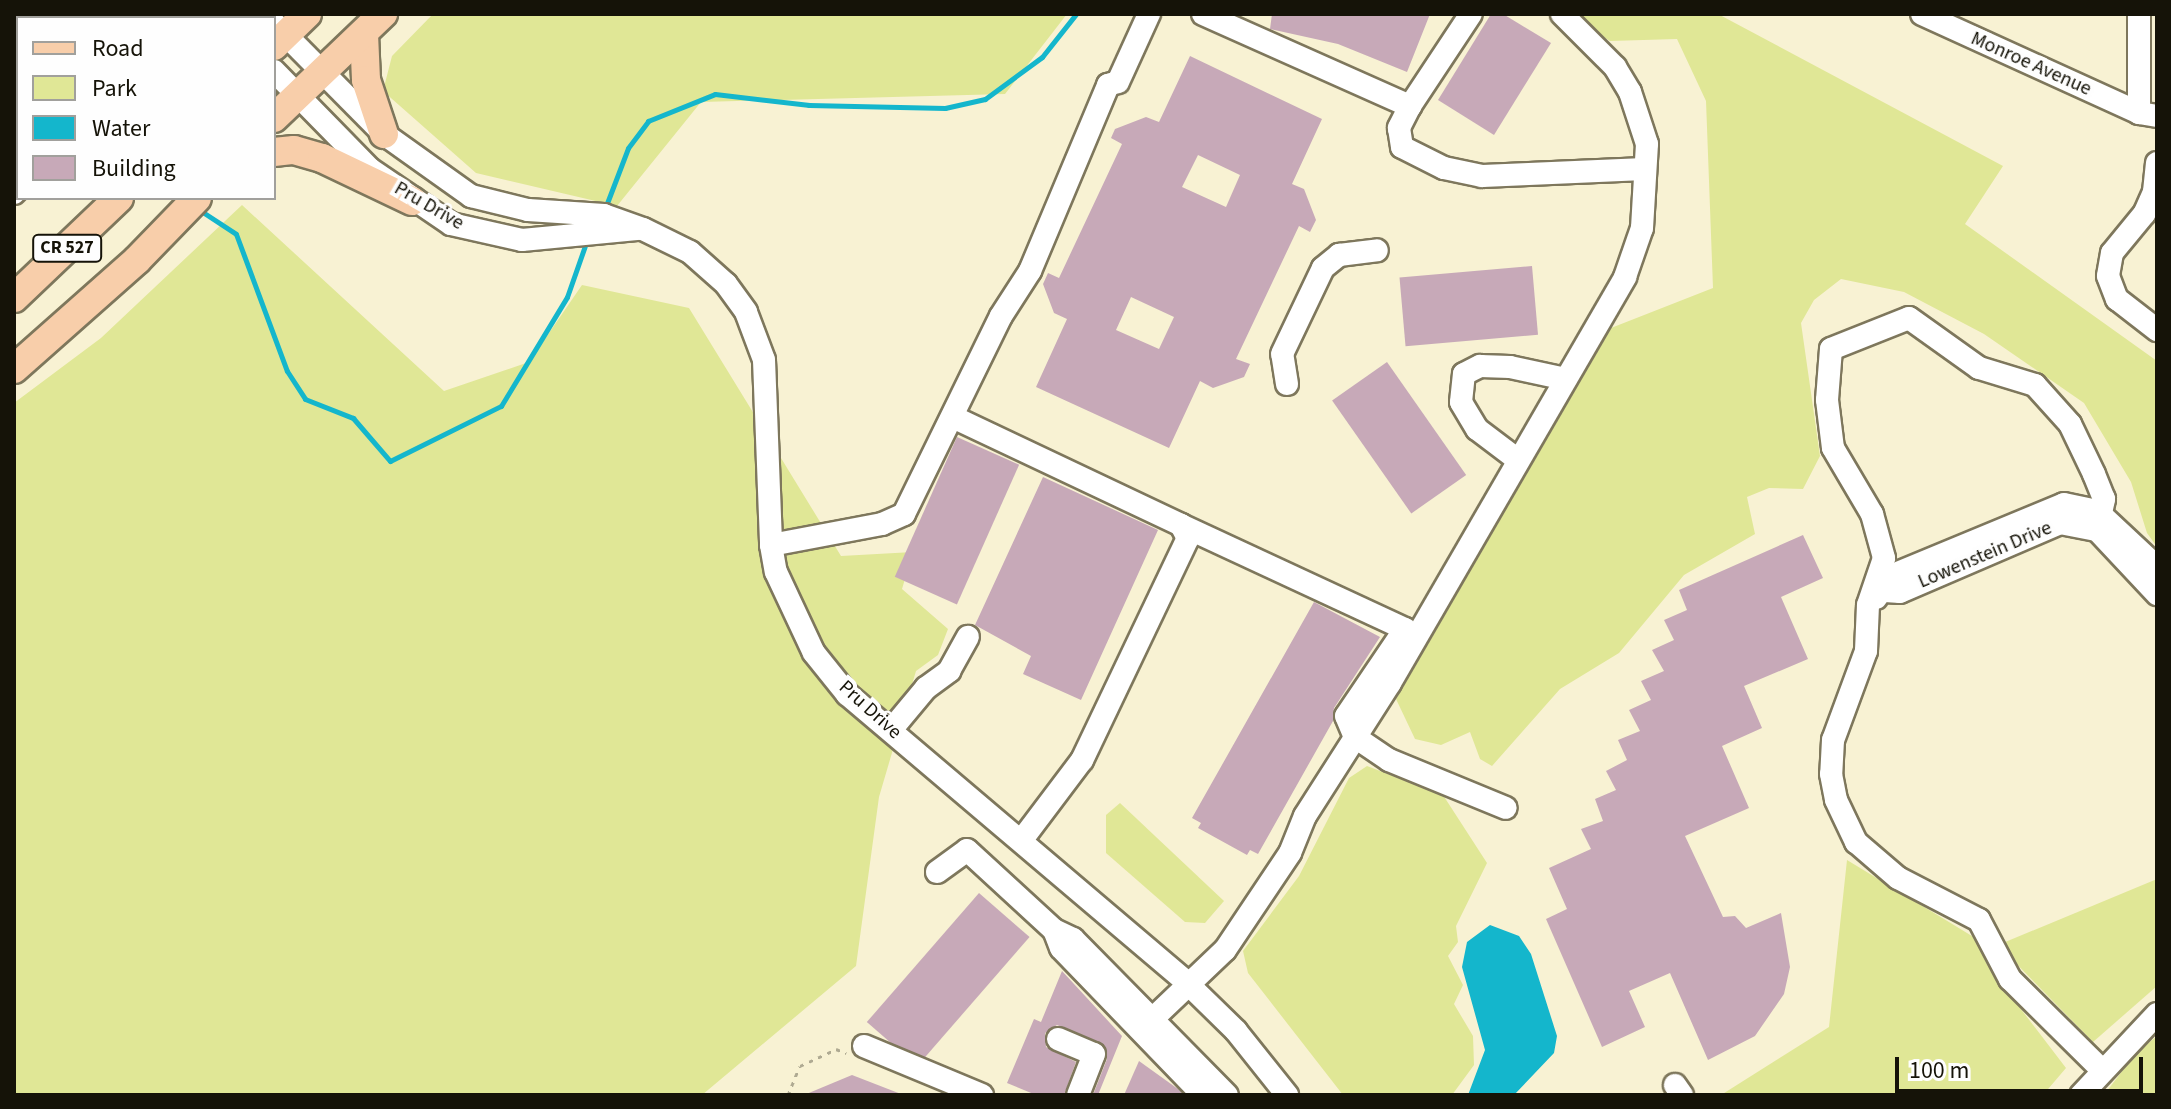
<!DOCTYPE html>
<style>
body{margin:0}
#map{position:relative;width:2171px;height:1109px;overflow:hidden;background:#f8f2d3;font-family:"Source Sans 3",sans-serif}
div>[style]{position:absolute}
[style*='--x']{left:calc(var(--x)*1px);top:calc(var(--y)*1px);width:calc(var(--w)*1px);rotate:calc(var(--a)*1deg)}
.green>*{inset:0;background:#e0e796}
.water>*{inset:0;background:#14b6cc}
.stream>*{height:5px;margin:-2.5px;padding:0 2.5px;transform-origin:2.5px;border-radius:2.5px;background:#14b6cc}
.building>*{inset:0;background:#c7a9b8;transform-origin:0 0}
.path>*{height:3px;margin-top:-1.5px;transform-origin:0;background:repeating-linear-gradient(90deg,#afaa92 0 4px,transparent 0 10px)}
.roads{filter:drop-shadow(2px 0 #7e775c) drop-shadow(-2px 0 #7e775c) drop-shadow(0 2px #7e775c) drop-shadow(0 -2px #7e775c)}
.minor>*{height:22px;margin:-11px;padding:0 11px;transform-origin:11px;border-radius:11px;background:#fff}
.major>*{height:28px;margin:-14px;padding:0 14px;transform-origin:14px;border-radius:14px;background:#f8ceaa}
span{translate:-50% -50%;white-space:nowrap;text-align:center;line-height:1.15;-webkit-text-stroke:8px #fefefe;paint-order:stroke}
.shield-label span{padding:2px 6px;background:#fefefe;border:2px solid;border-radius:6px;-webkit-text-stroke-width:0}
.shield-label{font-size:18px;color:#151308;font-weight:700}
.street-label{font-size:20px;color:#151308}
.frame{position:absolute;inset:0;border:16px solid #151308;pointer-events:none}
.legend{position:absolute;left:16px;top:16px;width:260px;height:184px;box-sizing:border-box;background:#fefefe;border:2px solid #a1a09c;margin:0;padding:10px 14px;list-style:none;font-size:24px;color:#151308}
.legend li{display:flex;align-items:center;gap:16px;height:40px}
.legend b{width:40px;border:2px solid #a1a09c}
.scale{position:absolute;left:1895px;top:1057px;width:248px;height:36px;box-sizing:border-box;border:4px solid #151308;border-top:0;padding-left:10px;font-size:24px;line-height:28px;white-space:nowrap;color:#151308;-webkit-text-stroke:6px #fefefe;paint-order:stroke}
</style>
<div id="map">
<div class="green">
<div style="clip-path:polygon(433px 14px,1067px 14px,1005px 94px,701px 102px,617px 206px,476px 173px,383px 91px,392px 56px)"></div>
<div style="clip-path:polygon(1567px 14px,1718px 14px,2003px 166px,1965px 224px,2157px 361px,2157px 547px,2147px 533px,2131px 482px,2084px 403px,1984px 334px,1904px 292px,1841px 279px,1814px 300px,1801px 323px,1820px 456px,1803px 489px,1769px 488px,1747px 497px,1755px 534px,1684px 575px,1619px 653px,1560px 689px,1492px 766px,1480px 759px,1470px 732px,1441px 745px,1415px 739px,1396px 699px,1611px 328px,1713px 288px,1706px 101px,1677px 39px,1610px 41px)"></div>
<div style="clip-path:polygon(242px 205px,444px 391px,529px 362px,582px 285px,689px 308px,841px 556px,913px 552px,902px 589px,948px 629px,938px 655px,916px 671px,879px 797px,856px 966px,702px 1095px,14px 1095px,14px 403px,101px 338px)"></div>
<div style="clip-path:polygon(1367px 766px,1443px 795px,1487px 863px,1456px 926px,1458px 942px,1448px 956px,1463px 985px,1454px 1004px,1473px 1036px,1474px 1065px,1452px 1095px,1343px 1095px,1248px 973px,1243px 951px,1299px 876px,1349px 778px)"></div>
<div style="clip-path:polygon(1120px 803px,1224px 901px,1205px 923px,1185px 922px,1106px 853px,1106px 815px)"></div>
<div style="clip-path:polygon(1847px 860px,1990px 947px,2004px 987px,2066px 1068px,2043px 1095px,1721px 1095px,1829px 1027px)"></div>
<div style="clip-path:polygon(2157px 879px,2157px 986px,2093px 1042px,1998px 945px)"></div>
<div style="clip-path:polygon(2157px 1036px,2157px 1095px,2104px 1095px,2135px 1054px)"></div>
</div>
<div class="water">
<div style="clip-path:polygon(1490px 925px,1519px 936px,1531px 954px,1557px 1036px,1554px 1053px,1514px 1095px,1468px 1095px,1485px 1050px,1462px 967px,1467px 942px)"></div>
</div>
<div class="stream">
<div style="--x:98;--y:14;--w:5;--a:53"></div>
<div style="--x:198;--y:209;--w:45;--a:33.3"></div>
<div style="--x:236;--y:234;--w:146;--a:69.6"></div>
<div style="--x:287;--y:371;--w:33;--a:57"></div>
<div style="--x:305;--y:399;--w:52;--a:21.6"></div>
<div style="--x:353;--y:418;--w:57;--a:49.3"></div>
<div style="--x:390;--y:461;--w:124;--a:-26.4"></div>
<div style="--x:501;--y:406;--w:127;--a:-58.8"></div>
<div style="--x:567;--y:297;--w:60;--a:-70.7"></div>
<div style="--x:604;--y:211;--w:67;--a:-69.1"></div>
<div style="--x:628;--y:148;--w:34;--a:-53"></div>
<div style="--x:648;--y:121;--w:72;--a:-21.9"></div>
<div style="--x:715;--y:94;--w:95;--a:6.7"></div>
<div style="--x:809;--y:105;--w:136;--a:1.3"></div>
<div style="--x:945;--y:108;--w:41;--a:-12.7"></div>
<div style="--x:985;--y:99;--w:71;--a:-36.4"></div>
<div style="--x:1042;--y:57;--w:55;--a:-51.7"></div>
</div>
<div class="building">
<div style="clip-path:polygon(1272px 14px,1430px 14px,1407px 72px,1338px 44px,1270px 29px)"></div>
<div style="clip-path:polygon(1491px 14px,1503px 14px,1551px 43px,1494px 135px,1438px 100px)"></div>
<div style="clip-path:polygon(evenodd,1190px 56px,1322px 119px,1292px 184px,1304px 189px,1316px 220px,1310px 232px,1299px 226px,1236px 359px,1250px 364px,1244px 377px,1213px 388px,1200px 381px,1169px 448px,1036px 387px,1067px 319px,1054px 313px,1043px 284px,1048px 273px,1059px 278px,1122px 144px,1111px 138px,1115px 129px,1146px 117px,1159px 122px,1190px 56px,1198px 155px,1240px 175px,1226px 207px,1182px 187px,1198px 155px,1190px 56px,1131px 297px,1174px 317px,1159px 349px,1116px 330px,1131px 297px)"></div>
<div style="left:1532px;top:266px;width:69px;height:133px;rotate:85deg"></div>
<div style="left:1387px;top:362px;width:138px;height:67px;rotate:55deg"></div>
<div style="left:957px;top:437px;width:68px;height:153px;rotate:24deg"></div>
<div style="clip-path:polygon(1043px 477px,1158px 530px,1081px 700px,1023px 674px,1031px 656px,975px 625px)"></div>
<div style="clip-path:polygon(1803px 535px,1823px 578px,1781px 597px,1808px 659px,1744px 686px,1762px 728px,1722px 746px,1749px 808px,1685px 836px,1723px 917px,1735px 916px,1746px 928px,1781px 913px,1790px 967px,1784px 994px,1755px 1036px,1708px 1060px,1670px 973px,1629px 991px,1645px 1027px,1602px 1047px,1546px 919px,1567px 909px,1549px 868px,1591px 849px,1581px 829px,1603px 821px,1595px 799px,1616px 790px,1606px 771px,1627px 760px,1618px 740px,1640px 731px,1629px 710px,1651px 700px,1641px 681px,1664px 671px,1652px 650px,1674px 640px,1664px 620px,1687px 610px,1679px 590px)"></div>
<div style="clip-path:polygon(1314px 602px,1380px 637px,1334px 708px,1333px 721px,1258px 854px,1250px 850px,1247px 855px,1198px 828px,1201px 823px,1192px 818px)"></div>
<div style="left:979px;top:893px;width:67px;height:171px;rotate:41deg"></div>
<div style="clip-path:polygon(1062px 971px,1122px 1036px,1098px 1095px,1093px 1095px,1107px 1059px,1105px 1046px,1057px 1025px,1045px 1033px,1046px 1047px,1076px 1062px,1064px 1095px,1036px 1095px,1007px 1083px,1034px 1019px,1041px 1022px)"></div>
<div style="clip-path:polygon(1139px 1061px,1178px 1089px,1184px 1095px,1124px 1095px)"></div>
<div style="clip-path:polygon(852px 1075px,901px 1094px,901px 1095px,804px 1095px)"></div>
</div>
<div class="path">
<div style="--x:788;--y:1095;--w:31;--a:-68"></div>
<div style="--x:800;--y:1066;--w:40;--a:-25"></div>
<div style="--x:836;--y:1049;--w:11;--a:22"></div>
</div>
<div class="roads">
<div class="minor">
<div style="--x:1203;--y:14;--w:227;--a:24"></div>
<div style="--x:1410;--y:106;--w:25;--a:117"></div>
<div style="--x:1399;--y:128;--w:19;--a:81"></div>
<div style="--x:1402;--y:147;--w:47;--a:26.6"></div>
<div style="--x:1444;--y:168;--w:39;--a:12"></div>
<div style="--x:1482;--y:176;--w:163;--a:-2.5"></div>
<div style="--x:1922;--y:14;--w:239;--a:24.5"></div>
<div style="--x:2139;--y:113;--w:18;--a:9"></div>
<div style="--x:2139;--y:14;--w:99;--a:90"></div>
<div style="--x:274;--y:23;--w:156;--a:45.3"></div>
<div style="--x:384;--y:134;--w:107;--a:35.5"></div>
<div style="--x:471;--y:196;--w:59;--a:13.8"></div>
<div style="--x:528;--y:210;--w:76;--a:3.8"></div>
<div style="--x:604;--y:215;--w:41;--a:19.7"></div>
<div style="--x:643;--y:229;--w:52;--a:26.1"></div>
<div style="--x:690;--y:252;--w:48;--a:41.6"></div>
<div style="--x:726;--y:284;--w:34;--a:54"></div>
<div style="--x:746;--y:312;--w:51;--a:69.4"></div>
<div style="--x:764;--y:360;--w:185;--a:87.8"></div>
<div style="--x:771;--y:545;--w:27;--a:80"></div>
<div style="--x:776;--y:572;--w:89;--a:64.9"></div>
<div style="--x:814;--y:653;--w:53;--a:51.2"></div>
<div style="--x:847;--y:694;--w:445;--a:40.3"></div>
<div style="--x:1186;--y:982;--w:70;--a:44.4"></div>
<div style="--x:1236;--y:1031;--w:82;--a:51.4"></div>
<div style="--x:274;--y:71;--w:137;--a:45.6"></div>
<div style="--x:370;--y:169;--w:98;--a:34.2"></div>
<div style="--x:451;--y:224;--w:73;--a:12.7"></div>
<div style="--x:522;--y:240;--w:118;--a:-5.4"></div>
<div style="--x:14;--y:74;--w:6;--a:45"></div>
<div style="--x:1410;--y:106;--w:110;--a:-56.5"></div>
<div style="--x:2157;--y:163;--w:29;--a:96"></div>
<div style="--x:2154;--y:192;--w:24;--a:114"></div>
<div style="--x:2144;--y:214;--w:50;--a:129.4"></div>
<div style="--x:2112;--y:253;--w:23;--a:100"></div>
<div style="--x:2108;--y:276;--w:25;--a:69"></div>
<div style="--x:2117;--y:299;--w:51;--a:37.8"></div>
<div style="--x:14;--y:193;--w:6;--a:-45"></div>
<div style="--x:1287;--y:384;--w:30;--a:-99"></div>
<div style="--x:1282;--y:354;--w:95;--a:-64.5"></div>
<div style="--x:1323;--y:268;--w:21;--a:-39"></div>
<div style="--x:1339;--y:255;--w:38;--a:-7"></div>
<div style="--x:955;--y:418;--w:250;--a:25.3"></div>
<div style="--x:1181;--y:525;--w:15;--a:62"></div>
<div style="--x:1188;--y:538;--w:246;--a:115.5"></div>
<div style="--x:1082;--y:760;--w:101;--a:127"></div>
<div style="--x:1518;--y:460;--w:51;--a:-142.9"></div>
<div style="--x:1477;--y:429;--w:31;--a:-121"></div>
<div style="--x:1461;--y:402;--w:28;--a:-84"></div>
<div style="--x:1464;--y:374;--w:18;--a:-27"></div>
<div style="--x:1480;--y:366;--w:30;--a:2"></div>
<div style="--x:1510;--y:367;--w:57;--a:12.1"></div>
<div style="--x:1181;--y:525;--w:247;--a:24.9"></div>
<div style="--x:1405;--y:629;--w:105;--a:124.1"></div>
<div style="--x:1346;--y:716;--w:23;--a:67"></div>
<div style="--x:1355;--y:737;--w:41;--a:34.1"></div>
<div style="--x:1389;--y:760;--w:126;--a:22.3"></div>
<div style="--x:2097;--y:530;--w:32;--a:-77"></div>
<div style="--x:2104;--y:499;--w:27;--a:-112"></div>
<div style="--x:2094;--y:474;--w:55;--a:-115.6"></div>
<div style="--x:2070;--y:424;--w:52;--a:-131.9"></div>
<div style="--x:2035;--y:385;--w:59;--a:-163.1"></div>
<div style="--x:1979;--y:368;--w:86;--a:-144.5"></div>
<div style="--x:1909;--y:318;--w:84;--a:158.3"></div>
<div style="--x:1831;--y:349;--w:51;--a:94.5"></div>
<div style="--x:1827;--y:400;--w:48;--a:82.9"></div>
<div style="--x:1833;--y:448;--w:77;--a:59.4"></div>
<div style="--x:1872;--y:514;--w:46;--a:74.7"></div>
<div style="--x:1884;--y:558;--w:50;--a:108.8"></div>
<div style="--x:1868;--y:605;--w:46;--a:92.5"></div>
<div style="--x:1866;--y:651;--w:95;--a:110.3"></div>
<div style="--x:1833;--y:740;--w:34;--a:93"></div>
<div style="--x:1831;--y:774;--w:26;--a:79"></div>
<div style="--x:1836;--y:800;--w:47;--a:64.5"></div>
<div style="--x:1856;--y:842;--w:55;--a:40.6"></div>
<div style="--x:1898;--y:878;--w:91;--a:27.4"></div>
<div style="--x:1979;--y:920;--w:67;--a:62.3"></div>
<div style="--x:2010;--y:979;--w:129;--a:44.7"></div>
<div style="--x:771;--y:545;--w:113;--a:-10.7"></div>
<div style="--x:882;--y:524;--w:24;--a:-24"></div>
<div style="--x:904;--y:514;--w:220;--a:-63.9"></div>
<div style="--x:1001;--y:316;--w:54;--a:-57.2"></div>
<div style="--x:1030;--y:271;--w:202;--a:-67.2"></div>
<div style="--x:1108;--y:85;--w:10;--a:-17"></div>
<div style="--x:1118;--y:82;--w:75;--a:-65.5"></div>
<div style="--x:1885;--y:591;--w:15;--a:4"></div>
<div style="--x:1900;--y:592;--w:174;--a:-23.3"></div>
<div style="--x:2060;--y:523;--w:38;--a:11"></div>
<div style="--x:2097;--y:530;--w:88;--a:46.8"></div>
<div style="--x:1876;--y:598;--w:29;--a:-54"></div>
<div style="--x:1893;--y:575;--w:185;--a:-22.5"></div>
<div style="--x:2064;--y:504;--w:34;--a:12"></div>
<div style="--x:2097;--y:511;--w:82;--a:43"></div>
<div style="--x:891;--y:730;--w:55;--a:-50.2"></div>
<div style="--x:926;--y:688;--w:29;--a:-36"></div>
<div style="--x:949;--y:671;--w:39;--a:-61"></div>
<div style="--x:937;--y:872;--w:37;--a:-36"></div>
<div style="--x:967;--y:850;--w:118;--a:42.6"></div>
<div style="--x:1143;--y:1028;--w:113;--a:-43.6"></div>
<div style="--x:1225;--y:950;--w:117;--a:-56.2"></div>
<div style="--x:1290;--y:853;--w:40;--a:-68"></div>
<div style="--x:1305;--y:816;--w:158;--a:-57.4"></div>
<div style="--x:1390;--y:683;--w:469;--a:-59.9"></div>
<div style="--x:1625;--y:277;--w:52;--a:-70.9"></div>
<div style="--x:1642;--y:228;--w:84;--a:-86.6"></div>
<div style="--x:1647;--y:144;--w:55;--a:-108.1"></div>
<div style="--x:1630;--y:92;--w:29;--a:-121"></div>
<div style="--x:1615;--y:67;--w:75;--a:-135"></div>
<div style="--x:1058;--y:1039;--w:39;--a:23"></div>
<div style="--x:1094;--y:1054;--w:44;--a:111.3"></div>
<div style="--x:864;--y:1046;--w:128;--a:22.6"></div>
<div style="--x:1675;--y:1085;--w:12;--a:55"></div>
<div style="--x:1203;--y:1095;--w:204;--a:-134"></div>
<div style="--x:1061;--y:948;--w:19;--a:-111"></div>
<div style="--x:1054;--y:930;--w:21;--a:25"></div>
<div style="--x:1073;--y:939;--w:219;--a:45.4"></div>
<div style="--x:2081;--y:1095;--w:111;--a:-46.8"></div>
</div>
<div class="major">
<div style="--x:209;--y:14;--w:4;--a:63"></div>
<div style="--x:364;--y:34;--w:46;--a:87.5"></div>
<div style="--x:366;--y:80;--w:57;--a:71.6"></div>
<div style="--x:274;--y:46;--w:46;--a:-44.1"></div>
<div style="--x:274;--y:118;--w:151;--a:-43.7"></div>
<div style="--x:274;--y:152;--w:20;--a:-6"></div>
<div style="--x:294;--y:150;--w:29;--a:16"></div>
<div style="--x:322;--y:158;--w:100;--a:25.5"></div>
<div style="--x:14;--y:298;--w:145;--a:-43.6"></div>
<div style="--x:14;--y:369;--w:164;--a:-41.5"></div>
<div style="--x:137;--y:260;--w:86;--a:-45.9"></div>
</div>
</div>
<div class="shield-label">
<span style="left:67px;top:248px">CR 527</span>
</div>
<div class="street-label">
<span style="left:2031px;top:64px;rotate:24deg">Monroe Avenue</span>
<span style="left:429px;top:206px;rotate:30deg">Pru Drive</span>
<span style="left:1985px;top:555px;rotate:-23deg">Lowenstein Drive</span>
<span style="left:870px;top:710px;rotate:42deg">Pru Drive</span>
</div>
<div class="frame"></div>
<ul class="legend">
<li><b style="height:10px;background:#f8ceaa"></b>Road</li>
<li><b style="height:22px;background:#e0e796"></b>Park</li>
<li><b style="height:22px;background:#14b6cc"></b>Water</li>
<li><b style="height:22px;background:#c7a9b8"></b>Building</li>
</ul>
<div class="scale">100 m</div>
</div>
